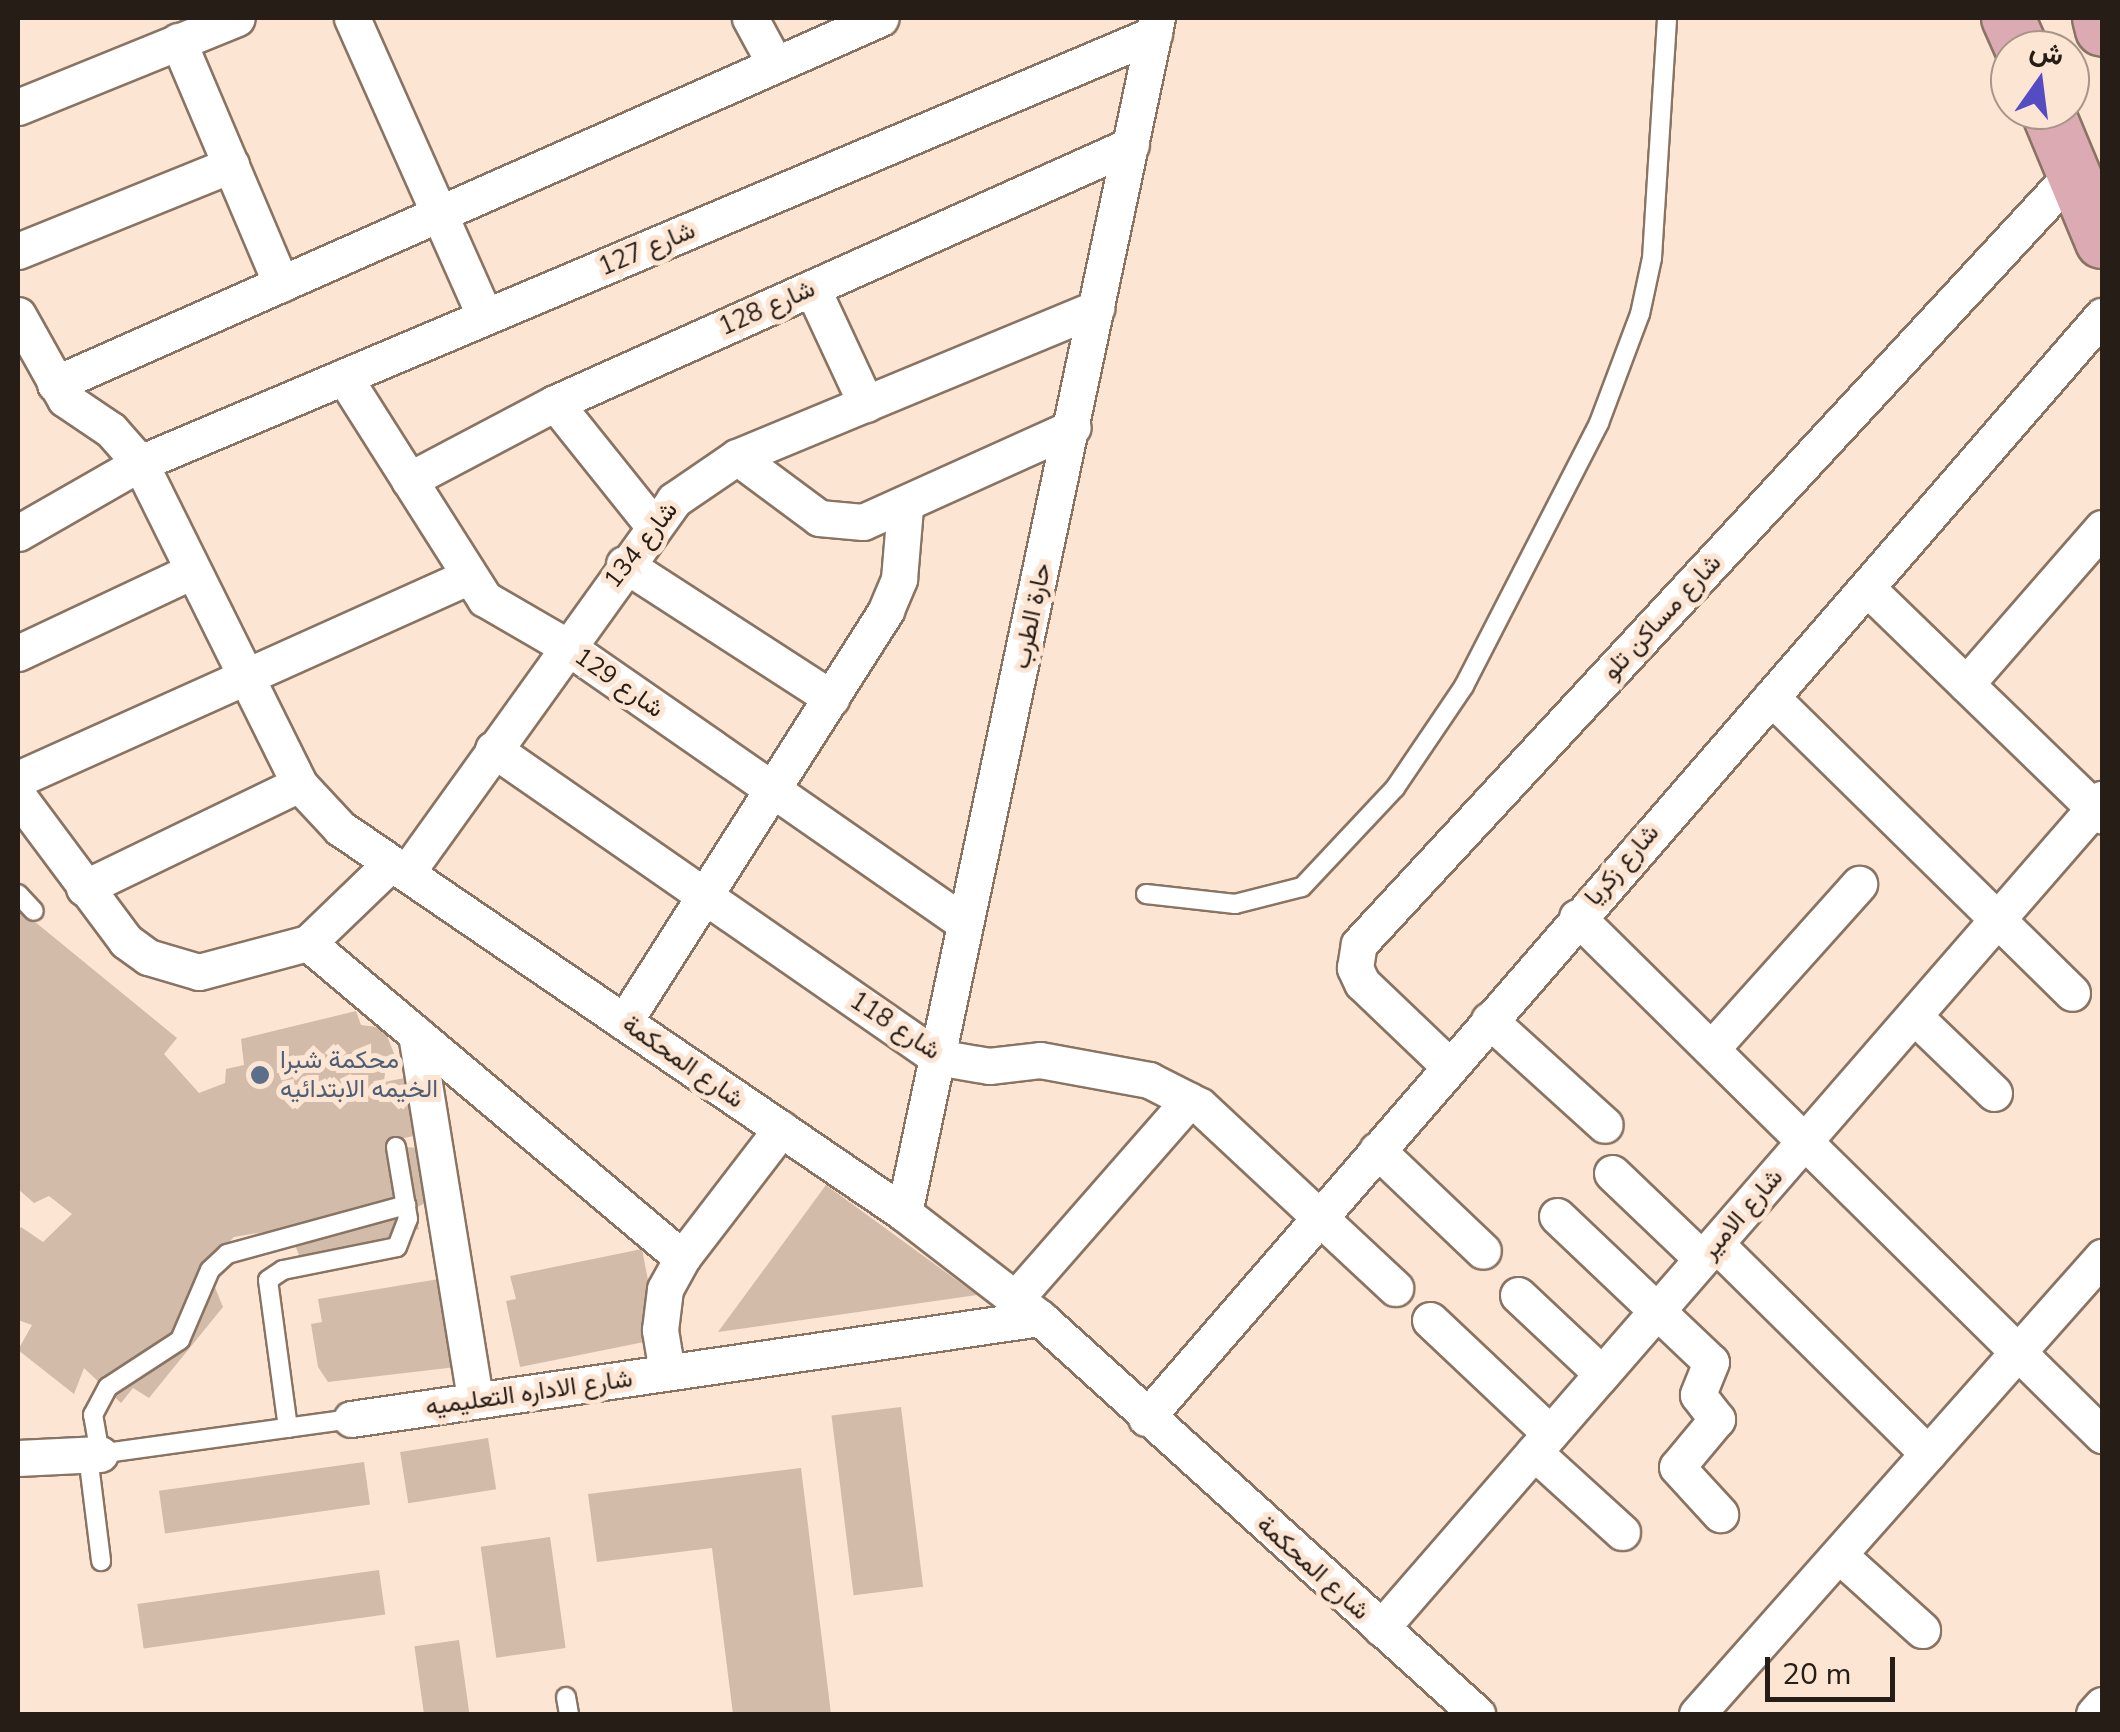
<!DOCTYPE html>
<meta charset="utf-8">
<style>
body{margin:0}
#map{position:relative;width:2120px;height:1732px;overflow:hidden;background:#fde5d3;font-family:"Nunito Sans",Vazirmatn,sans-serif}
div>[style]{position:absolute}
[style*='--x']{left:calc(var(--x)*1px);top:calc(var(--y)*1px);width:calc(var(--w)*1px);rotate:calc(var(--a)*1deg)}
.building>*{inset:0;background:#d2bba9;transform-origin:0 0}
.roads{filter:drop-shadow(2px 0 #897463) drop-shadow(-2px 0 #897463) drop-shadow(0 2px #897463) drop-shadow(0 -2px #897463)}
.service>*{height:18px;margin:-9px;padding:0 9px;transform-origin:9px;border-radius:9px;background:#fff}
.minor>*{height:35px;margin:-17.5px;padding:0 17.5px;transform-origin:17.5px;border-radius:17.5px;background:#fff}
.primary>*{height:52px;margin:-26px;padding:0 26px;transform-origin:26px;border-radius:26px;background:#dcaab2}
.dots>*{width:28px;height:28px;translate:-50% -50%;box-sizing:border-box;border:5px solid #fde5d3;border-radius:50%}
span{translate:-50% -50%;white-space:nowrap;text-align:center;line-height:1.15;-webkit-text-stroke:10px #fde5d3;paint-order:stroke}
.street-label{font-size:25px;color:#261d17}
.service-label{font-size:25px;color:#4e5e75}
.left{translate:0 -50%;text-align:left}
.frame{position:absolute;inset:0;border:20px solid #261d17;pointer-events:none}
.north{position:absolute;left:1990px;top:30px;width:100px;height:100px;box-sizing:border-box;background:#fde5d3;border:2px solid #a79588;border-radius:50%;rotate:14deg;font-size:28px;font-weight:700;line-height:40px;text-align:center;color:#261d17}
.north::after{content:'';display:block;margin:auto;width:35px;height:45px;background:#554bc2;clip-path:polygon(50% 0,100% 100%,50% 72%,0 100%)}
.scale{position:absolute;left:1765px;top:1657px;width:130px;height:45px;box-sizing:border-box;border:5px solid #261d17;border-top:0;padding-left:12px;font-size:30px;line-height:35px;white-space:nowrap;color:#261d17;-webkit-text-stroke:8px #fde5d3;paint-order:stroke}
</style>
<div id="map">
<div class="building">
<div style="clip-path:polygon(18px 908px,177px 1038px,164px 1054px,199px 1093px,225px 1083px,226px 1069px,244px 1065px,241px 1039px,356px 1011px,361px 1025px,384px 1028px,397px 1061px,386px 1064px,384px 1082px,415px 1076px,424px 1134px,399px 1139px,396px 1147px,426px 1148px,430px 1201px,413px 1209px,419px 1229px,301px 1260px,288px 1228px,234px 1237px,206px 1265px,223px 1307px,149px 1398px,133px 1388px,121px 1403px,84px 1368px,74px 1394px,18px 1350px,32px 1325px,18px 1320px,18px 1233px,21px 1227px,43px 1242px,72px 1214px,49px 1196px,34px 1203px,18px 1189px)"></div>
<div style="clip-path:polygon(826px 1185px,977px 1295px,718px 1332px)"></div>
<div style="clip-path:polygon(642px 1249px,655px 1316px,649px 1341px,520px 1367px,506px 1301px,516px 1299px,510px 1276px)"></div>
<div style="clip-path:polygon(445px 1278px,456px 1367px,328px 1382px,318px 1367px,311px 1324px,322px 1322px,318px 1299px)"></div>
<div style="left:901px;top:1407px;width:181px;height:70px;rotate:83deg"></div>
<div style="left:488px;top:1438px;width:52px;height:89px;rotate:81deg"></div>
<div style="left:364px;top:1462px;width:43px;height:207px;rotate:82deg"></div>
<div style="clip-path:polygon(801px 1468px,831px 1714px,733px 1714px,712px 1548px,597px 1562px,588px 1494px)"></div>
<div style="left:550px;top:1537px;width:112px;height:70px;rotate:82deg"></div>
<div style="left:379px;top:1570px;width:45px;height:244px;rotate:82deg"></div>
<div style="left:459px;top:1640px;width:75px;height:45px;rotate:82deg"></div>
</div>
<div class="roads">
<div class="service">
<div style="--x:18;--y:894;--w:23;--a:47"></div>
<div style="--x:1146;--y:894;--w:90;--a:6.4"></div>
<div style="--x:1235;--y:904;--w:69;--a:-14.2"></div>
<div style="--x:1302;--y:887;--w:136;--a:-46.8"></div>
<div style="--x:1395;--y:788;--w:123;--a:-55.9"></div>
<div style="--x:1464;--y:686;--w:296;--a:-62.8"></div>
<div style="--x:1599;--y:423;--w:116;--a:-69.4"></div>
<div style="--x:1640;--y:314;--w:57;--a:-77.9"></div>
<div style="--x:1652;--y:258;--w:240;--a:-86.4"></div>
<div style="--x:351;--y:1419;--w:253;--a:172.1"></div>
<div style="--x:100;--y:1454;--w:40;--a:-100"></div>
<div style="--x:93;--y:1415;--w:32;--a:-62"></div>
<div style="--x:108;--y:1387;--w:86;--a:-33.1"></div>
<div style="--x:180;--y:1340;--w:76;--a:-66.8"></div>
<div style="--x:210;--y:1270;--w:23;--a:-43"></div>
<div style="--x:227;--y:1254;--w:186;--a:-15.3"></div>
<div style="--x:288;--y:1428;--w:149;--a:-97.7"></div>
<div style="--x:268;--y:1280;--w:18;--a:-34"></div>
<div style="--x:283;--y:1270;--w:116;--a:-11.4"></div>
<div style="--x:397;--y:1247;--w:30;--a:-69"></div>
<div style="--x:408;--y:1219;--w:73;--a:-99.5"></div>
<div style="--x:88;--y:1456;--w:106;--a:82.9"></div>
<div style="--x:566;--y:1697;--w:17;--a:80"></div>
</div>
<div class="minor">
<div style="--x:352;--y:18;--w:327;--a:66"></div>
<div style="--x:750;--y:18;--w:52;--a:61.5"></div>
<div style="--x:178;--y:41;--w:264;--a:67"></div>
<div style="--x:18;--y:107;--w:236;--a:-22.1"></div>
<div style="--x:18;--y:251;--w:230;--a:-22"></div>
<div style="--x:812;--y:288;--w:128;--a:65"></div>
<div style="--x:18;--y:315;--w:96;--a:60.8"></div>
<div style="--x:65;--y:399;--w:55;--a:34"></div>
<div style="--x:111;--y:430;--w:44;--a:48.7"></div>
<div style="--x:140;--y:463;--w:358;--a:63.6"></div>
<div style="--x:299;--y:784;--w:60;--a:47"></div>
<div style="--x:340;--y:828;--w:683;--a:34.32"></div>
<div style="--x:904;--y:1213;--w:172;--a:37.7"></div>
<div style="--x:1040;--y:1318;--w:590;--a:42.18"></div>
<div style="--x:344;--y:377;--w:263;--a:57.6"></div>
<div style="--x:485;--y:599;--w:94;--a:30.1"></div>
<div style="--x:566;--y:646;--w:486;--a:34.8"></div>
<div style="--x:55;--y:384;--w:903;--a:-23.9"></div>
<div style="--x:555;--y:403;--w:155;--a:51.3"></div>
<div style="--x:737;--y:457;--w:102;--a:36.6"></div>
<div style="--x:819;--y:518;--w:44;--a:5.2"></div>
<div style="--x:863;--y:522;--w:230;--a:-24.3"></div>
<div style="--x:409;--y:480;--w:165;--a:-27.8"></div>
<div style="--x:555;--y:403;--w:631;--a:-24.13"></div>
<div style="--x:18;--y:533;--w:141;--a:-29.8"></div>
<div style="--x:140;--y:463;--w:1101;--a:-22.93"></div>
<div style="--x:624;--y:564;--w:247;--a:32.9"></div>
<div style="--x:1867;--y:588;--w:327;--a:44.1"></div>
<div style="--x:18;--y:653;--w:192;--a:-25.2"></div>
<div style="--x:1966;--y:684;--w:207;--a:-48.9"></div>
<div style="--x:1771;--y:697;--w:422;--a:44.5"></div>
<div style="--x:493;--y:749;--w:540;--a:34.75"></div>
<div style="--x:937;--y:1057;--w:53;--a:9.8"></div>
<div style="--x:989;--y:1066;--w:51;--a:-6.7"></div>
<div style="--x:1040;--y:1060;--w:111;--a:10.4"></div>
<div style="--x:1149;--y:1080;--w:57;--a:27"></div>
<div style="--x:1200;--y:1106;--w:267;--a:43"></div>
<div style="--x:18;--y:779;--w:492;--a:-24.2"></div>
<div style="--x:18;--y:796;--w:181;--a:53.3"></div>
<div style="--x:126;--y:941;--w:27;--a:36"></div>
<div style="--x:148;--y:957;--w:53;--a:16.4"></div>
<div style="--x:199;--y:972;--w:113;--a:-14.9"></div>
<div style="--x:308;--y:943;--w:114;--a:-43.9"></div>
<div style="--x:407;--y:872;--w:458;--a:-54.3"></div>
<div style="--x:674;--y:500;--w:76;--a:-34.3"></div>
<div style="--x:737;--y:457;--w:389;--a:-22.5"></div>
<div style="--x:84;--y:888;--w:239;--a:-25.8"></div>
<div style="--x:1577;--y:917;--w:738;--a:44.62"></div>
<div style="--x:308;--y:943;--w:489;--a:40.1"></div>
<div style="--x:1914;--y:1016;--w:111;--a:43.9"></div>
<div style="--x:1489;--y:1020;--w:156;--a:42.2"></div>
<div style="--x:624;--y:1022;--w:488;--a:-57.5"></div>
<div style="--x:886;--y:610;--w:34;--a:-67"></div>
<div style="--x:899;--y:579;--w:71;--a:-85.2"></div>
<div style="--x:416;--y:1034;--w:371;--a:80.8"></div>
<div style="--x:1711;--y:1049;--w:222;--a:-48.1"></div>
<div style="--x:1449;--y:1066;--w:120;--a:-136.3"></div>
<div style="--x:1362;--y:983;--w:17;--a:-115"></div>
<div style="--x:1355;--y:968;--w:24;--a:-81"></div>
<div style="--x:1359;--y:944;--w:1052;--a:-47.2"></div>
<div style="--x:1377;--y:1150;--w:146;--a:43.6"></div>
<div style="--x:1612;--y:1173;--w:124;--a:43.7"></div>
<div style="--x:904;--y:1213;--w:1221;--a:-78.05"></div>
<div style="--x:1557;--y:1216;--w:212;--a:43.5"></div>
<div style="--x:1711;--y:1362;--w:35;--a:112"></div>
<div style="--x:1698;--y:1395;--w:31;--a:52"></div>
<div style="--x:1717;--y:1419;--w:62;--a:129.8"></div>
<div style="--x:1677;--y:1467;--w:64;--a:47.5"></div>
<div style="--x:1716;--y:1244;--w:298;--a:44.7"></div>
<div style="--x:1518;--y:1295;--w:115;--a:43.2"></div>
<div style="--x:1015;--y:1299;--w:264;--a:-48.8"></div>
<div style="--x:1430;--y:1320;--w:165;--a:43.3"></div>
<div style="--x:667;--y:1372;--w:43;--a:-99.5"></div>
<div style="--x:660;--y:1330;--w:41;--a:-83"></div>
<div style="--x:665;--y:1289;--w:35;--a:-61"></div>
<div style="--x:682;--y:1258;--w:163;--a:-52.5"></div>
<div style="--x:1146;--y:1418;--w:1459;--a:-49.06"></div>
<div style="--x:351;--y:1419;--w:696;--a:-8.34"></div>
<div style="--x:1534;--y:1452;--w:119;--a:42.3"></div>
<div style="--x:18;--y:1458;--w:82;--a:-2.8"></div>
<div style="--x:1839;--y:1555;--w:112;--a:42.1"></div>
<div style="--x:1381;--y:1628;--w:1099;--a:-48.99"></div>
<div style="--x:1697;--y:1714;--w:611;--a:-48.45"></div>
<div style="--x:2094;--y:1714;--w:12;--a:-48"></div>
</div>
<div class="primary">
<div style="--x:2008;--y:18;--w:35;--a:66"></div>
<div style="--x:2099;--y:18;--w:12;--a:76"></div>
<div style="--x:2047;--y:110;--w:143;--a:67.4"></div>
</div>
</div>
<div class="dots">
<div style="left:260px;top:1075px;background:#5c6f8a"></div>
</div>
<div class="street-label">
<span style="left:647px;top:249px;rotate:-23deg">شارع 127</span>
<span style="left:767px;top:308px;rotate:-24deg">شارع 128</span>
<span style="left:641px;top:545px;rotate:-52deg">شارع 134</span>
<span style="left:1032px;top:616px;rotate:-78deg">حارة الطرب</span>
<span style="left:1662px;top:617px;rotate:-47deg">شارع مساكن تلو</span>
<span style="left:619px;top:683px;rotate:35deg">شارع 129</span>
<span style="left:1622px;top:865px;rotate:-49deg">شارع زكريا</span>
<span style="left:895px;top:1026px;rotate:33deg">شارع 118</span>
<span style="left:683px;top:1062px;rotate:35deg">شارع المحكمة</span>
<span style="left:1742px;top:1214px;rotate:-49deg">شارع الامير</span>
<span style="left:529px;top:1393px;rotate:-8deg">شارع الاداره التعليميه</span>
<span style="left:1313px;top:1568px;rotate:42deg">شارع المحكمة</span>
</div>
<div class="service-label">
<span class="left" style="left:280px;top:1075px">محكمة شبرا<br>الخيمه الابتدائيه</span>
</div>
<div class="frame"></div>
<div class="north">ش</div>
<div class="scale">20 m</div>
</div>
